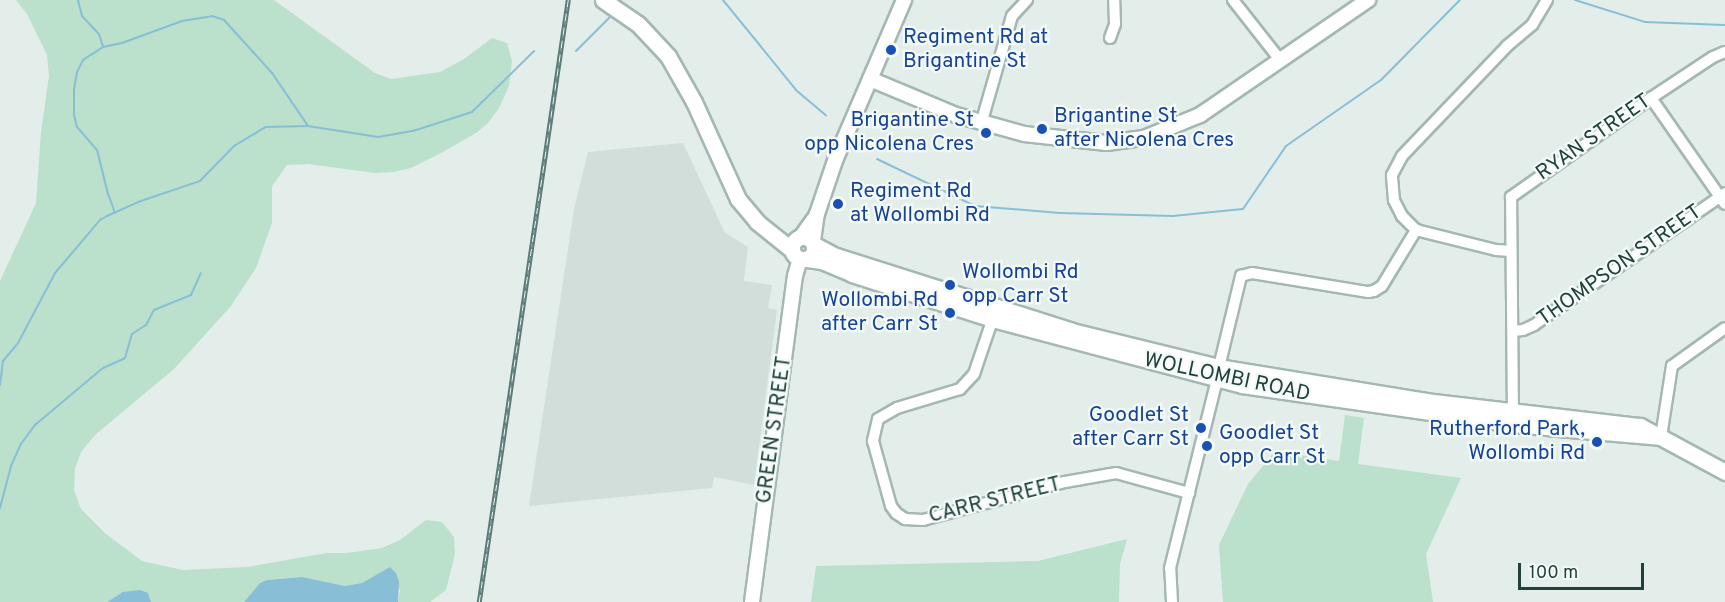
<!DOCTYPE html>
<style>
body{margin:0}
#map{position:relative;width:1725px;height:602px;overflow:hidden;background:#e3eeeb;font-family:Overpass,sans-serif}
div>[style]{position:absolute}
[style*='--x']{left:calc(var(--x)*1px);top:calc(var(--y)*1px);width:calc(var(--w)*1px);rotate:calc(var(--a)*1deg)}
.built>*{inset:0;background:#d1deda}
.green>*{inset:0;background:#bbe0cb}
.water>*{inset:0;background:#88bed6}
.stream>*{height:2px;margin:-1px;padding:0 1px;transform-origin:1px;border-radius:1px;background:#88bed6}
.roads{filter:drop-shadow(2px 0 #a5b7b3) drop-shadow(-2px 0 #a5b7b3) drop-shadow(0 2px #a5b7b3) drop-shadow(0 -2px #a5b7b3)}
.minor>*{height:10px;margin:-5px;padding:0 5px;transform-origin:5px;border-radius:5px;background:#fff}
.tertiary>*{height:14px;margin:-7px;padding:0 7px;transform-origin:7px;border-radius:7px;background:#fff}
.secondary>*{height:15px;margin:-7.5px;padding:0 7.5px;transform-origin:7.5px;border-radius:7.5px;background:#fff}
.secondary>.ring{margin:-7.5px;padding:0;box-sizing:content-box;background:none;border:15px solid #fff;border-radius:50%}
.rail>*{height:4.5px;margin-top:-2.25px;transform-origin:0;background:repeating-linear-gradient(90deg,#f4faf8 0 7px,#5c7c78 0 14px);box-sizing:border-box;border-block:2px solid #5c7c78}
.dots>*{width:16px;height:16px;translate:-50% -50%;box-sizing:border-box;border:3px solid #f4faf8;border-radius:50%}
span{translate:-50% -50%;white-space:nowrap;text-align:center;line-height:1.15;-webkit-text-stroke:4.5px #f4faf8;paint-order:stroke}
.transit-label{font-size:21px;color:#164399}
.left{translate:0 -50%;text-align:left}
.right{translate:-100% -50%;text-align:right}
.street-label{font-size:21px;color:#21413d}
.scale{position:absolute;left:1518px;top:563px;width:126px;height:27px;box-sizing:border-box;border:3px solid #21413d;border-top:0;padding-left:8px;font-size:18px;line-height:21px;white-space:nowrap;color:#21413d;-webkit-text-stroke:4px #f4faf8;paint-order:stroke}
</style>
<div id="map">
<div class="built">
<div style="clip-path:polygon(683px 143px,725px 233px,748px 247px,744px 281px,772px 285px,768px 308px,777px 310px,754px 485px,714px 477px,712px 488px,529px 506px,574px 209px,588px 152px)"></div>
</div>
<div class="green">
<div style="clip-path:polygon(16px 0,274px 0,375px 73px,391px 79px,440px 72px,464px 59px,492px 38px,507px 43px,512px 61px,509px 86px,499px 108px,488px 123px,476px 133px,441px 153px,411px 168px,393px 172px,375px 173px,308px 164px,287px 165px,272px 186px,272px 223px,256px 268px,231px 306px,174px 369px,95px 435px,81px 452px,75px 469px,74px 490px,81px 509px,106px 534px,142px 561px,183px 570px,247px 567px,327px 553px,347px 553px,382px 548px,400px 540px,426px 520px,442px 522px,454px 537px,455px 554px,446px 590px,430px 602px,398px 602px,400px 590px,376px 575px,362px 583px,345px 586px,302px 577px,267px 580px,260px 583px,244px 602px,151px 602px,148px 593px,124px 592px,107px 602px,0 602px,0 281px,36px 203px,41px 132px,49px 76px,47px 55px,27px 14px)"></div>
<div style="clip-path:polygon(1345px 415px,1364px 418px,1358px 464px,1461px 478px,1426px 554px,1433px 602px,1223px 602px,1219px 545px,1248px 484px,1275px 451px,1339px 461px)"></div>
<div style="clip-path:polygon(1127px 539px,1120px 564px,1119px 602px,811px 602px,816px 566px,1038px 561px)"></div>
</div>
<div class="water">
<div style="clip-path:polygon(390px 567px,396px 573px,399px 582px,398px 602px,244px 602px,260px 583px,267px 580px,302px 577px,345px 586px,362px 583px)"></div>
<div style="clip-path:polygon(140px 590px,148px 593px,151px 602px,107px 602px,123px 592px)"></div>
</div>
<div class="stream">
<div style="--x:78;--y:0;--w:16;--a:76"></div>
<div style="--x:82;--y:16;--w:25;--a:47"></div>
<div style="--x:99;--y:34;--w:13;--a:72"></div>
<div style="--x:723;--y:0;--w:117;--a:50.9"></div>
<div style="--x:797;--y:91;--w:38;--a:40"></div>
<div style="--x:1575;--y:0;--w:73;--a:17.4"></div>
<div style="--x:1645;--y:22;--w:80;--a:2.1"></div>
<div style="--x:576;--y:51;--w:52;--a:-45"></div>
<div style="--x:877;--y:159;--w:109;--a:25.6"></div>
<div style="--x:975;--y:206;--w:85;--a:4.7"></div>
<div style="--x:1060;--y:213;--w:113;--a:1.5"></div>
<div style="--x:1173;--y:216;--w:70;--a:-5.7"></div>
<div style="--x:1243;--y:209;--w:76;--a:-55.7"></div>
<div style="--x:1286;--y:146;--w:116;--a:-34.8"></div>
<div style="--x:1381;--y:80;--w:112;--a:-45.4"></div>
<div style="--x:115;--y:213;--w:20;--a:-110"></div>
<div style="--x:108;--y:194;--w:45;--a:-104"></div>
<div style="--x:97;--y:150;--w:30;--a:-131"></div>
<div style="--x:77;--y:127;--w:12;--a:-104"></div>
<div style="--x:74;--y:115;--w:26;--a:-90"></div>
<div style="--x:74;--y:89;--w:17;--a:-80"></div>
<div style="--x:77;--y:72;--w:13;--a:-63"></div>
<div style="--x:83;--y:60;--w:24;--a:-33"></div>
<div style="--x:103;--y:47;--w:19;--a:-12"></div>
<div style="--x:122;--y:43;--w:64;--a:-20.1"></div>
<div style="--x:182;--y:21;--w:30;--a:-9"></div>
<div style="--x:212;--y:16;--w:13;--a:18"></div>
<div style="--x:224;--y:20;--w:72;--a:47.8"></div>
<div style="--x:272;--y:73;--w:64;--a:55.8"></div>
<div style="--x:0;--y:385;--w:24;--a:-83"></div>
<div style="--x:3;--y:361;--w:23;--a:-50"></div>
<div style="--x:18;--y:343;--w:79;--a:-62.1"></div>
<div style="--x:55;--y:273;--w:70;--a:-49.7"></div>
<div style="--x:100;--y:220;--w:8;--a:-30"></div>
<div style="--x:107;--y:216;--w:34;--a:-24"></div>
<div style="--x:138;--y:202;--w:65;--a:-18.7"></div>
<div style="--x:200;--y:181;--w:49;--a:-45.8"></div>
<div style="--x:234;--y:146;--w:37;--a:-31"></div>
<div style="--x:266;--y:127;--w:42;--a:-1.4"></div>
<div style="--x:308;--y:126;--w:71;--a:8.9"></div>
<div style="--x:378;--y:137;--w:36;--a:-10"></div>
<div style="--x:413;--y:131;--w:62;--a:-17.9"></div>
<div style="--x:472;--y:112;--w:87;--a:-44.5"></div>
<div style="--x:0;--y:508;--w:43;--a:-75.3"></div>
<div style="--x:11;--y:466;--w:24;--a:-66"></div>
<div style="--x:21;--y:444;--w:24;--a:-54"></div>
<div style="--x:35;--y:425;--w:89;--a:-40"></div>
<div style="--x:103;--y:368;--w:24;--a:-24"></div>
<div style="--x:125;--y:358;--w:25;--a:-74"></div>
<div style="--x:132;--y:334;--w:17;--a:-33"></div>
<div style="--x:146;--y:325;--w:17;--a:-62"></div>
<div style="--x:154;--y:310;--w:40;--a:-22"></div>
<div style="--x:191;--y:295;--w:24;--a:-66"></div>
</div>
<div class="roads">
<div class="minor">
<div style="--x:1233;--y:0;--w:78;--a:51.8"></div>
<div style="--x:1110;--y:38;--w:15;--a:-70"></div>
<div style="--x:1115;--y:24;--w:24;--a:-92"></div>
<div style="--x:1651;--y:98;--w:129;--a:55.1"></div>
<div style="--x:981;--y:124;--w:112;--a:-74"></div>
<div style="--x:1012;--y:16;--w:22;--a:-47"></div>
<div style="--x:1511;--y:251;--w:15;--a:-176"></div>
<div style="--x:1496;--y:250;--w:82;--a:-166"></div>
<div style="--x:1416;--y:230;--w:20;--a:-135"></div>
<div style="--x:1402;--y:216;--w:18;--a:-117"></div>
<div style="--x:1394;--y:200;--w:25;--a:-95"></div>
<div style="--x:1392;--y:175;--w:21;--a:-62"></div>
<div style="--x:1402;--y:156;--w:152;--a:-46.3"></div>
<div style="--x:1507;--y:46;--w:33;--a:-40"></div>
<div style="--x:1532;--y:25;--w:29;--a:-59"></div>
<div style="--x:994;--y:315;--w:62;--a:108.7"></div>
<div style="--x:974;--y:374;--w:21;--a:133"></div>
<div style="--x:960;--y:389;--w:66;--a:163.2"></div>
<div style="--x:897;--y:408;--w:22;--a:150"></div>
<div style="--x:878;--y:419;--w:23;--a:103"></div>
<div style="--x:873;--y:441;--w:67;--a:74.5"></div>
<div style="--x:891;--y:506;--w:9;--a:54"></div>
<div style="--x:896;--y:513;--w:11;--a:34"></div>
<div style="--x:905;--y:519;--w:18;--a:3"></div>
<div style="--x:923;--y:520;--w:147;--a:-15"></div>
<div style="--x:1065;--y:482;--w:52;--a:-10"></div>
<div style="--x:1116;--y:473;--w:76;--a:15.3"></div>
<div style="--x:1513;--y:331;--w:10;--a:-6"></div>
<div style="--x:1523;--y:330;--w:12;--a:-24"></div>
<div style="--x:1534;--y:325;--w:232;--a:-34.6"></div>
<div style="--x:1219;--y:367;--w:94;--a:-76.4"></div>
<div style="--x:1241;--y:276;--w:11;--a:-15"></div>
<div style="--x:1252;--y:273;--w:118;--a:9.3"></div>
<div style="--x:1368;--y:292;--w:6;--a:-9"></div>
<div style="--x:1374;--y:291;--w:9;--a:-32"></div>
<div style="--x:1382;--y:286;--w:66;--a:-58.7"></div>
<div style="--x:1513;--y:418;--w:221;--a:-90.5"></div>
<div style="--x:1511;--y:197;--w:171;--a:-35.3"></div>
<div style="--x:1651;--y:98;--w:74;--a:-33.5"></div>
<div style="--x:1713;--y:57;--w:13;--a:-23"></div>
<div style="--x:1661;--y:437;--w:72;--a:-81.2"></div>
<div style="--x:1672;--y:366;--w:65;--a:-35.6"></div>
<div style="--x:1172;--y:602;--w:34;--a:-93"></div>
<div style="--x:1170;--y:568;--w:195;--a:-76"></div>
</div>
<div class="tertiary">
<div style="--x:870;--y:79;--w:93;--a:22.7"></div>
<div style="--x:956;--y:115;--w:71;--a:15.6"></div>
<div style="--x:1024;--y:134;--w:83;--a:6.2"></div>
<div style="--x:1107;--y:143;--w:37;--a:-8"></div>
<div style="--x:1144;--y:138;--w:61;--a:-22.3"></div>
<div style="--x:1200;--y:115;--w:204;--a:-34.4"></div>
<div style="--x:801;--y:237;--w:26;--a:-54"></div>
<div style="--x:813;--y:241;--w:27;--a:-82"></div>
<div style="--x:817;--y:214;--w:59;--a:-71.3"></div>
<div style="--x:836;--y:158;--w:172;--a:-66.7"></div>
<div style="--x:752;--y:602;--w:329;--a:-82.5"></div>
<div style="--x:795;--y:276;--w:18;--a:-74"></div>
</div>
<div class="secondary">
<div style="--x:603;--y:0;--w:42;--a:34.4"></div>
<div style="--x:638;--y:24;--w:44;--a:46.8"></div>
<div style="--x:668;--y:56;--w:53;--a:60.5"></div>
<div style="--x:694;--y:102;--w:107;--a:65.6"></div>
<div style="--x:738;--y:199;--w:30;--a:50"></div>
<div style="--x:757;--y:222;--w:45;--a:38.7"></div>
<div class="ring" style="left:792px;top:237px;width:7px;height:7px"></div>
<div style="--x:815;--y:245;--w:24;--a:28"></div>
<div style="--x:836;--y:256;--w:248;--a:17.6"></div>
<div style="--x:1072;--y:331;--w:151;--a:13.8"></div>
<div style="--x:1219;--y:367;--w:210;--a:9.3"></div>
<div style="--x:1426;--y:401;--w:215;--a:6.7"></div>
<div style="--x:1640;--y:426;--w:97;--a:28.4"></div>
<div style="--x:807;--y:259;--w:15;--a:8"></div>
<div style="--x:822;--y:261;--w:33;--a:23"></div>
<div style="--x:852;--y:274;--w:147;--a:17.8"></div>
<div style="--x:992;--y:319;--w:259;--a:14.8"></div>
<div style="--x:1242;--y:385;--w:273;--a:8.2"></div>
<div style="--x:1512;--y:424;--w:150;--a:5"></div>
</div>
</div>
<div class="rail">
<div style="--x:479;--y:602;--w:609;--a:-81.59"></div>
</div>
<div class="dots">
<div style="left:891px;top:50px;background:#1a4fb4"></div>
<div style="left:1042px;top:129px;background:#1a4fb4"></div>
<div style="left:986px;top:133px;background:#1a4fb4"></div>
<div style="left:838px;top:204px;background:#1a4fb4"></div>
<div style="left:950px;top:285px;background:#1a4fb4"></div>
<div style="left:950px;top:313px;background:#1a4fb4"></div>
<div style="left:1201px;top:428px;background:#1a4fb4"></div>
<div style="left:1597px;top:442px;background:#1a4fb4"></div>
<div style="left:1207px;top:446px;background:#1a4fb4"></div>
</div>
<div class="transit-label">
<span class="left" style="left:903px;top:50px">Regiment Rd at<br>Brigantine St</span>
<span class="left" style="left:1054px;top:129px">Brigantine St<br>after Nicolena Cres</span>
<span class="right" style="left:974px;top:133px">Brigantine St<br>opp Nicolena Cres</span>
<span class="left" style="left:850px;top:204px">Regiment Rd<br>at Wollombi Rd</span>
<span class="left" style="left:962px;top:285px">Wollombi Rd<br>opp Carr St</span>
<span class="right" style="left:938px;top:313px">Wollombi Rd<br>after Carr St</span>
<span class="right" style="left:1189px;top:428px">Goodlet St<br>after Carr St</span>
<span class="right" style="left:1585px;top:442px">Rutherford Park,<br>Wollombi Rd</span>
<span class="left" style="left:1219px;top:446px">Goodlet St<br>opp Carr St</span>
</div>
<div class="street-label">
<span style="left:1594px;top:138px;rotate:-35deg">RYAN STREET</span>
<span style="left:1620px;top:266px;rotate:-35deg">THOMPSON STREET</span>
<span style="left:1227px;top:378px;rotate:12deg">WOLLOMBI ROAD</span>
<span style="left:775px;top:430px;rotate:-82deg">GREEN STREET</span>
<span style="left:995px;top:501px;rotate:-14deg">CARR STREET</span>
</div>
<div class="scale">100 m</div>
</div>
